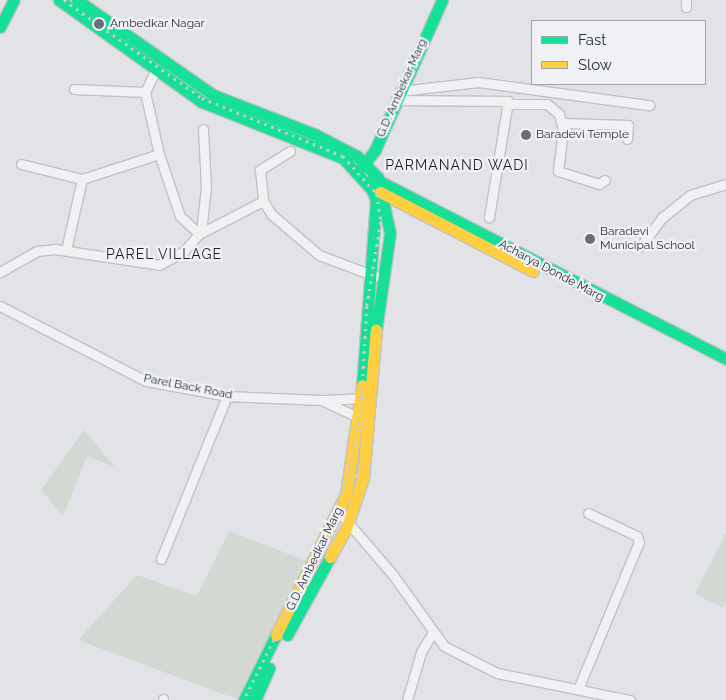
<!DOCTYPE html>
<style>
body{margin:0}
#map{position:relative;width:726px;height:700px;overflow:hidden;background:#e2e3e6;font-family:Raleway,sans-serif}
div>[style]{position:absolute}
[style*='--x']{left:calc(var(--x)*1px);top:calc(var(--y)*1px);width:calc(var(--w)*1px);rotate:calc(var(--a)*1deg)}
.green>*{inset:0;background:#d1d9d2}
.roads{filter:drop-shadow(1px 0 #c0c1c4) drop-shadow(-1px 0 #c0c1c4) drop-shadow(0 1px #c0c1c4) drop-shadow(0 -1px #c0c1c4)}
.street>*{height:9px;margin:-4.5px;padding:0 4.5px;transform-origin:4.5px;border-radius:4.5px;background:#f1f1f3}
.fast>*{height:11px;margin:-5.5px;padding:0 5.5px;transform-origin:5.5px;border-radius:5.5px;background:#16e098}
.slow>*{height:11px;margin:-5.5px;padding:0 5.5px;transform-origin:5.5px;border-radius:5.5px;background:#ffcf43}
.rail>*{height:2.5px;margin-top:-1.25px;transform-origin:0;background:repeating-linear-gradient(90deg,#cacbce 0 2.5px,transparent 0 7.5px)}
.dots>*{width:14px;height:14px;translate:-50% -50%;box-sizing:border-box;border:2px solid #f0f1f5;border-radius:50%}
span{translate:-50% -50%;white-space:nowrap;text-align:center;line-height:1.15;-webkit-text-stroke:4.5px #f0f1f5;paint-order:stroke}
.poi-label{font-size:12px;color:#2a2e3e}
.left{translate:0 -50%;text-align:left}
.street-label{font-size:12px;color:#2a2e3e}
.neighbourhood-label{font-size:14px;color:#1d1f2f;letter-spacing:1px}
.legend{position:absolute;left:531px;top:20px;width:175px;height:65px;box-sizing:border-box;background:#f0f1f5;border:1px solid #a1a3ac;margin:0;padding:6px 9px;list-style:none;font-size:15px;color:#2a2e3e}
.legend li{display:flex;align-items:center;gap:10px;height:25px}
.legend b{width:25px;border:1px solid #a1a3ac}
</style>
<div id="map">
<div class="green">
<div style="clip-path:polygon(84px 430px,115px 467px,87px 456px,63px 516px,41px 490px)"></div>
<div style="clip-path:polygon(229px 531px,307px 561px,239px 700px,78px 640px,137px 575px,197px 596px)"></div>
<div style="clip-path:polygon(726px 533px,726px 603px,723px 608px,695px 594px)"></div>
</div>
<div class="roads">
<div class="street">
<div style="--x:686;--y:7;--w:7;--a:-90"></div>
<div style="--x:155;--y:71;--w:23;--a:115"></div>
<div style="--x:145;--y:92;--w:64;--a:77.3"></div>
<div style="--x:159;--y:154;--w:65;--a:71.3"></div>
<div style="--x:180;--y:216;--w:26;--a:43"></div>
<div style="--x:74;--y:89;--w:71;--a:2.4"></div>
<div style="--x:400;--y:91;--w:79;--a:-6.6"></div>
<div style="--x:478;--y:82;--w:173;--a:7.7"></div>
<div style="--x:395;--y:100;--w:113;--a:0.5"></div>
<div style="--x:508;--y:101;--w:118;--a:99.3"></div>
<div style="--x:510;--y:104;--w:37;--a:0"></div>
<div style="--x:547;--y:104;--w:16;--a:40"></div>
<div style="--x:559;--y:114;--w:16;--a:76"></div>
<div style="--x:563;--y:130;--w:41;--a:97"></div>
<div style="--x:558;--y:171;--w:43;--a:17.6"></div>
<div style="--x:599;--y:184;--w:7;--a:-34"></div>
<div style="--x:563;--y:123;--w:65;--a:1.8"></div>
<div style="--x:628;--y:125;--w:14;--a:94"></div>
<div style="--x:290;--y:151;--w:36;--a:148"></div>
<div style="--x:260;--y:170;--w:31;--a:84"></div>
<div style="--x:263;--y:201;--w:15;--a:58"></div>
<div style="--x:271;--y:214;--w:63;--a:40.5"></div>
<div style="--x:319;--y:255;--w:60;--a:20.6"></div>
<div style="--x:21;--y:164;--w:63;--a:13.8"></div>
<div style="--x:201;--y:232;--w:45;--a:-83.7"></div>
<div style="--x:206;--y:187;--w:58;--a:-93"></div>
<div style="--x:640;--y:247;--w:38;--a:-53"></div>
<div style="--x:663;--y:217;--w:35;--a:-39"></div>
<div style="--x:690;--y:195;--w:38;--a:-17"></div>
<div style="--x:66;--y:250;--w:73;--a:-77.3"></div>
<div style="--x:82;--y:179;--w:81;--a:-18"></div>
<div style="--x:0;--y:272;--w:43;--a:-29.6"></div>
<div style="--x:37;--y:251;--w:18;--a:-6"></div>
<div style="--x:55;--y:249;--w:105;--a:8.7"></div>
<div style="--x:159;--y:265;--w:29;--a:-29"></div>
<div style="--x:184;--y:251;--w:23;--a:-49"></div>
<div style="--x:199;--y:234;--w:72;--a:-27.3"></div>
<div style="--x:0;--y:306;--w:164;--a:27.2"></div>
<div style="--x:146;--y:381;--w:82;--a:10.5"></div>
<div style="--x:227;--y:396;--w:94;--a:2.4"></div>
<div style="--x:321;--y:400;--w:43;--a:24.8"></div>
<div style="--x:324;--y:400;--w:42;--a:-2.7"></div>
<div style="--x:339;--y:512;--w:83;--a:49.4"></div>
<div style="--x:393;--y:575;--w:87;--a:54.3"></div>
<div style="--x:444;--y:646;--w:59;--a:27"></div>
<div style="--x:497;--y:673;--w:136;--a:11.5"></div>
<div style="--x:161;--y:559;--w:176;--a:-68"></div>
<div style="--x:578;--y:689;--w:159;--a:-67.5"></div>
<div style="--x:639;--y:542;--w:6;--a:-108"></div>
<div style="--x:637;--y:536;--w:54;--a:-154.9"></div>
<div style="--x:163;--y:700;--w:1;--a:-90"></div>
<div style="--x:407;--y:700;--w:50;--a:-73.7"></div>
<div style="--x:421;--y:652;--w:23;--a:-59"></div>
</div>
<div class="fast">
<div style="--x:59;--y:0;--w:176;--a:35.5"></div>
<div style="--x:202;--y:102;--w:152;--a:21.7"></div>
<div style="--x:343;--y:158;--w:43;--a:47.8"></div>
<div style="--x:372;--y:190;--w:11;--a:68"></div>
<div style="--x:376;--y:200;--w:186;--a:94.3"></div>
<div style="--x:77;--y:0;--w:166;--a:34.9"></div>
<div style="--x:213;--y:95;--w:108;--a:21.1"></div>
<div style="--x:314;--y:134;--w:48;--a:27.1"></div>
<div style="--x:357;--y:156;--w:30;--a:46"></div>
<div style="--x:378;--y:178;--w:56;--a:77.7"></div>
<div style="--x:390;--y:233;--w:98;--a:98.2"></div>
<div style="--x:0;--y:27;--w:30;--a:-63"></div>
<div style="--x:361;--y:168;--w:23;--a:-52"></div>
<div style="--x:375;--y:150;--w:164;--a:-65.9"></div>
<div style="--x:373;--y:178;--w:397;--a:27.1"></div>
<div style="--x:287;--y:635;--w:89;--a:-61.1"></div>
<div style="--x:244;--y:700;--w:72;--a:-63.8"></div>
<div style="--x:255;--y:700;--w:35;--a:-66"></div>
</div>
<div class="slow">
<div style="--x:380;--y:192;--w:172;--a:27.3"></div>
<div style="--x:330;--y:557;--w:35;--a:-61"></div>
<div style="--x:347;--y:526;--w:51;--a:-71.6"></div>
<div style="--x:363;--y:478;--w:149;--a:-85"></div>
<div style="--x:276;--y:635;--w:157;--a:-63.6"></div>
<div style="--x:346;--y:494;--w:110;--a:-81.6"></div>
</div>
</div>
<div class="rail">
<div style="--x:64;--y:0;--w:169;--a:35.4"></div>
<div style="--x:202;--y:98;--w:152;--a:22.4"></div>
<div style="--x:343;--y:156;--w:51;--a:48.2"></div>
<div style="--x:377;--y:194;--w:28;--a:82"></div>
<div style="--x:381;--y:222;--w:85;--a:99.5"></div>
<div style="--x:367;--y:306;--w:109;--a:93.2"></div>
<div style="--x:361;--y:415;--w:66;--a:102.3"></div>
<div style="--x:347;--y:479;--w:64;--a:111"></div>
<div style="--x:324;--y:539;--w:180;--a:116.4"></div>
</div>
<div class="dots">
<div style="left:99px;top:24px;background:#6a6d79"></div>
<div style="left:526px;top:135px;background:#6a6d79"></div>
<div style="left:590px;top:239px;background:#6a6d79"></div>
</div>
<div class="poi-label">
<span class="left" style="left:110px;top:24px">Ambedkar Nagar</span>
<span class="left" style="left:536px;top:135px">Baradevi Temple</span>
<span class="left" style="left:600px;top:239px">Baradevi<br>Municipal School</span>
</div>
<div class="street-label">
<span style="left:402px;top:88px;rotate:-66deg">G.D. Ambekar Marg</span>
<span style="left:551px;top:271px;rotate:28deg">Acharya Donde Marg</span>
<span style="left:188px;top:387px;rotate:11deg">Parel Back Road</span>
<span style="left:315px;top:559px;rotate:-64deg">G.D. Ambedkar Marg</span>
</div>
<div class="neighbourhood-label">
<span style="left:457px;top:165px">PARMANAND WADI</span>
<span style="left:164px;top:254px">PAREL VILLAGE</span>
</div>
<ul class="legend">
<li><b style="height:6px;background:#16e098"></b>Fast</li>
<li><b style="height:6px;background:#ffcf43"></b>Slow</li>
</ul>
</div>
